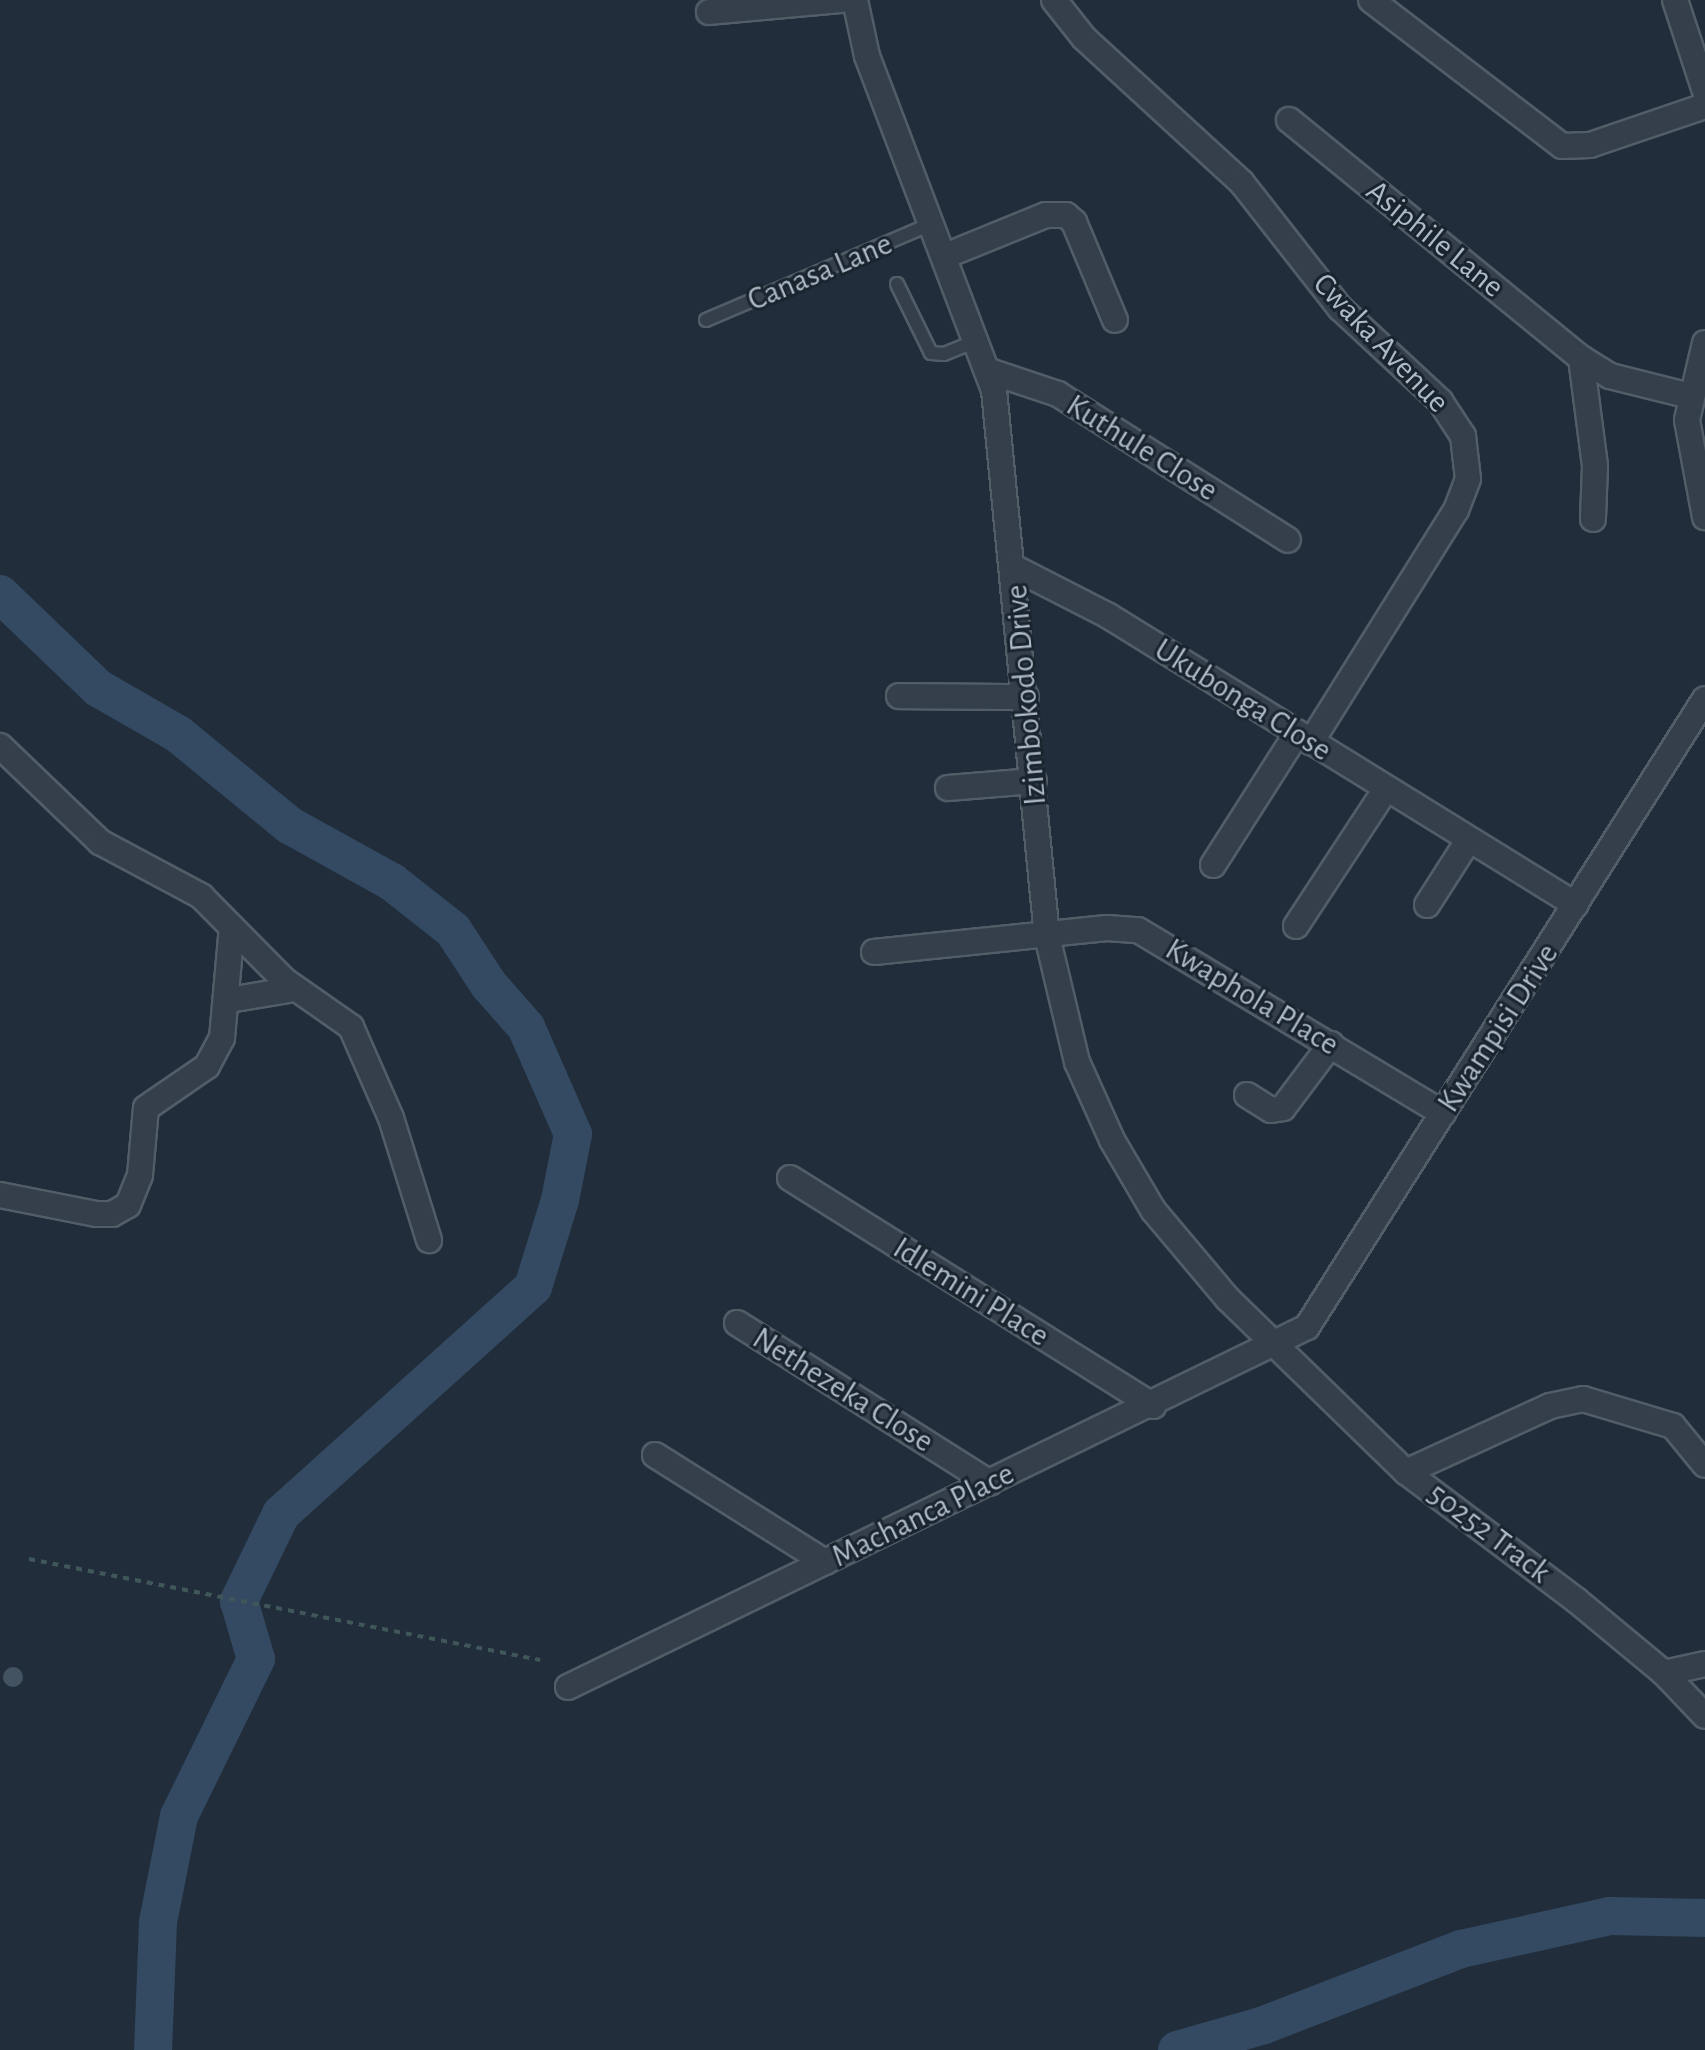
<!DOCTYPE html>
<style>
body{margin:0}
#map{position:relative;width:1705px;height:2050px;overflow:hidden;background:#212d3a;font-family:"Alegreya Sans",sans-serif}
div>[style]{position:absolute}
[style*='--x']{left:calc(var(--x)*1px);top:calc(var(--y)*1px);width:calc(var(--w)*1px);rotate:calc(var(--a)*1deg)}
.river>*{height:38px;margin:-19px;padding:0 19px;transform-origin:19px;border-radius:19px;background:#334a62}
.building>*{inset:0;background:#445362}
.round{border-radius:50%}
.path>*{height:4px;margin-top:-2px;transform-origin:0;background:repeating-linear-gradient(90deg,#405759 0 6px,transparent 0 12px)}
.roads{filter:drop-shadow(2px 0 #525d68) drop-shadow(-2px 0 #525d68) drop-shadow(0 2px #525d68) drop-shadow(0 -2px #525d68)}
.service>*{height:12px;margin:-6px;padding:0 6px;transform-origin:6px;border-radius:6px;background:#343f4b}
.minor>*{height:24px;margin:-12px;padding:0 12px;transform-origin:12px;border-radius:12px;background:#343f4b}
span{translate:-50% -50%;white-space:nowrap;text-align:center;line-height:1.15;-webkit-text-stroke:6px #1a242f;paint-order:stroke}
.street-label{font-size:32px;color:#afbac7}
</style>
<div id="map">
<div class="river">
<div style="--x:0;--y:594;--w:136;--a:43.8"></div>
<div style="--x:98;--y:688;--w:92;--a:29.9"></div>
<div style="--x:178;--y:734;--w:144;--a:39.3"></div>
<div style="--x:289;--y:825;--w:118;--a:29"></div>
<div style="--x:392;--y:882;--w:78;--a:38.2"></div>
<div style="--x:453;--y:930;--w:66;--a:56.8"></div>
<div style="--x:489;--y:985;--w:56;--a:48.6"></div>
<div style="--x:526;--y:1027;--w:117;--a:66.3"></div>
<div style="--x:573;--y:1134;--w:67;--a:101.1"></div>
<div style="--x:560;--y:1200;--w:91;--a:107.2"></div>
<div style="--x:533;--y:1287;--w:339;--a:138"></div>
<div style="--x:281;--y:1514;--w:97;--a:115.8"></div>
<div style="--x:239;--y:1601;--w:60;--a:73.7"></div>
<div style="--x:256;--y:1659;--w:175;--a:116.1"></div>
<div style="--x:179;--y:1816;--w:108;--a:101.2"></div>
<div style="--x:158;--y:1922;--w:128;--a:92.2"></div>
<div style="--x:1177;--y:2050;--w:91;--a:-16"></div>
<div style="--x:1264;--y:2025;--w:211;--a:-21.1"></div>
<div style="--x:1461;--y:1949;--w:153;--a:-12.5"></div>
<div style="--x:1610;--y:1916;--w:95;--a:1.2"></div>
</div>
<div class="building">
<div class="round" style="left:3px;top:1667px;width:20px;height:20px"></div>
</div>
<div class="path">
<div style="--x:29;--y:1559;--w:521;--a:11.18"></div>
</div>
<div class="roads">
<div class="service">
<div style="--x:897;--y:284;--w:77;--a:63.8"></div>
<div style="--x:931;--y:353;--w:13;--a:4"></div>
<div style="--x:944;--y:354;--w:35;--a:-22"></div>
<div style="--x:706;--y:320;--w:247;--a:-23.1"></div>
</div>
<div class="minor">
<div style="--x:855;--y:0;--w:57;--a:77.9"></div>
<div style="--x:867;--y:56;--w:357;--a:69.2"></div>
<div style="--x:994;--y:390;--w:549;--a:84.46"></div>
<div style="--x:1047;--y:936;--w:130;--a:76.6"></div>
<div style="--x:1077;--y:1062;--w:85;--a:65.8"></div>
<div style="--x:1112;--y:1140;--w:81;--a:59.6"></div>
<div style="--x:1153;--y:1210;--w:116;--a:49.9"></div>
<div style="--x:1228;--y:1299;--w:248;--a:44.2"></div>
<div style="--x:1406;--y:1472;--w:213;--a:37"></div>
<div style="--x:1576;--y:1600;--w:114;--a:39.7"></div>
<div style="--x:1664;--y:1673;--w:59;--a:46.4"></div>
<div style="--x:1054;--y:0;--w:48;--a:51.7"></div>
<div style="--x:1084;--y:38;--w:214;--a:42.5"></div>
<div style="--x:1242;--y:183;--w:159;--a:51.9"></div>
<div style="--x:1340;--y:308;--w:137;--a:42.9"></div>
<div style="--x:1440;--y:401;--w:42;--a:56.7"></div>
<div style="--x:1463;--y:436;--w:43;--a:83.4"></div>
<div style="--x:1468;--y:479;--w:33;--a:111"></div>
<div style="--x:1456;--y:510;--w:274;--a:122"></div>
<div style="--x:1371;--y:0;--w:240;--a:37.4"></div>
<div style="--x:1562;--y:146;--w:28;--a:-2"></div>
<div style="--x:1590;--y:145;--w:121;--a:-18.7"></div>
<div style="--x:1675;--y:0;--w:96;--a:71.8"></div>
<div style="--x:709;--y:12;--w:134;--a:-5.2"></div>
<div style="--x:1289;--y:120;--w:377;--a:39.2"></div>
<div style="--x:1581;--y:358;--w:34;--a:32"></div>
<div style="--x:1610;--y:376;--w:82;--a:14"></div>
<div style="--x:945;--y:256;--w:109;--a:-22.1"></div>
<div style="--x:1046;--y:215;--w:20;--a:0"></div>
<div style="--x:1066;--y:215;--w:11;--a:41"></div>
<div style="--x:1074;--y:222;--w:106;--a:67.3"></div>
<div style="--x:1705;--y:343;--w:79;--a:103.2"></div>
<div style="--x:1687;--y:420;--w:99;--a:79.5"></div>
<div style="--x:1581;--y:358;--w:109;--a:82.6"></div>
<div style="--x:1595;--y:466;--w:53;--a:92.2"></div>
<div style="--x:989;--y:371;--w:73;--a:18.4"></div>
<div style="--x:1058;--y:394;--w:272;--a:32.4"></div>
<div style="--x:1015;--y:568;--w:103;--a:27.1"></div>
<div style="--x:1107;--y:615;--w:551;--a:31.73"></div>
<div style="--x:899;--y:696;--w:127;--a:0.5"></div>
<div style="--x:0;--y:746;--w:139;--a:43.8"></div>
<div style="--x:100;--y:842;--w:115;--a:28.1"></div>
<div style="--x:201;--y:896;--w:118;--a:45.3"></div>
<div style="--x:284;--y:980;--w:82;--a:35"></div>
<div style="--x:351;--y:1027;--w:99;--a:66.3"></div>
<div style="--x:391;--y:1118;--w:128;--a:72.7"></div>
<div style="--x:948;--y:788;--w:86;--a:-4.7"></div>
<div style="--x:1213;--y:865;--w:156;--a:-57.5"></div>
<div style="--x:1427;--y:905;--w:76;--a:-57.4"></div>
<div style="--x:1296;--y:926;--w:164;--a:-56.7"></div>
<div style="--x:874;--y:952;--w:234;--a:-5.9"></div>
<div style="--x:1107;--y:928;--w:31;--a:4"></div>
<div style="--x:1138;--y:930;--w:356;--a:31"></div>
<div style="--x:229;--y:1000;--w:67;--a:-9.5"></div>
<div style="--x:1247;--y:1095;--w:28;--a:32"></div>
<div style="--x:1271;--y:1110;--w:12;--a:-9"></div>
<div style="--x:1283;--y:1108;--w:80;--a:-53.1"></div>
<div style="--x:790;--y:1178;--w:429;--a:32.1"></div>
<div style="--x:0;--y:1195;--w:98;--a:11.2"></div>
<div style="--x:96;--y:1214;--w:16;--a:0"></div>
<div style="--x:112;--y:1214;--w:18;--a:-29"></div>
<div style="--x:128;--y:1205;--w:32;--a:-68"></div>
<div style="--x:140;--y:1175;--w:67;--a:-84.9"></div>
<div style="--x:146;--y:1108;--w:74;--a:-34.5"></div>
<div style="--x:207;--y:1066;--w:32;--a:-62"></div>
<div style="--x:222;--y:1038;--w:111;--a:-84.9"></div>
<div style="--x:737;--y:1323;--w:299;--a:32.3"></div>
<div style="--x:655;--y:1455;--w:201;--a:32.2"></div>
<div style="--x:1406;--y:1472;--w:158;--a:-24.6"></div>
<div style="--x:1550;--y:1406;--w:34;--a:-12"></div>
<div style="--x:1583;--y:1399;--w:94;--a:16.7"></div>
<div style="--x:1673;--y:1426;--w:50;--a:50.6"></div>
<div style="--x:1664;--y:1673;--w:42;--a:-12.4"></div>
<div style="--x:568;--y:1687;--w:822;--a:-25.97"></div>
<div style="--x:1307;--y:1327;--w:743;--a:-57.64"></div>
</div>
</div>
<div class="street-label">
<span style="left:1435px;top:239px;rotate:39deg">Asiphile Lane</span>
<span style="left:820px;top:272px;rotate:-23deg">Canasa Lane</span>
<span style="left:1381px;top:343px;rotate:46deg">Cwaka Avenue</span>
<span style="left:1142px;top:448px;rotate:32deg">Kuthule Close</span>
<span style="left:1026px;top:695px;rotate:-95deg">Izimbokodo Drive</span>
<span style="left:1243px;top:700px;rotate:32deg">Ukubonga Close</span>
<span style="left:1252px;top:997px;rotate:31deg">Kwaphola Place</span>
<span style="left:1498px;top:1028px;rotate:-57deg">Kwampisi Drive</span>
<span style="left:971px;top:1292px;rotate:32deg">Idlemini Place</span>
<span style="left:843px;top:1390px;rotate:32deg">Nethezeka Close</span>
<span style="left:923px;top:1515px;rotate:-26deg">Machanca Place</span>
<span style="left:1489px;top:1533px;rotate:37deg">50252 Track</span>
</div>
</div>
